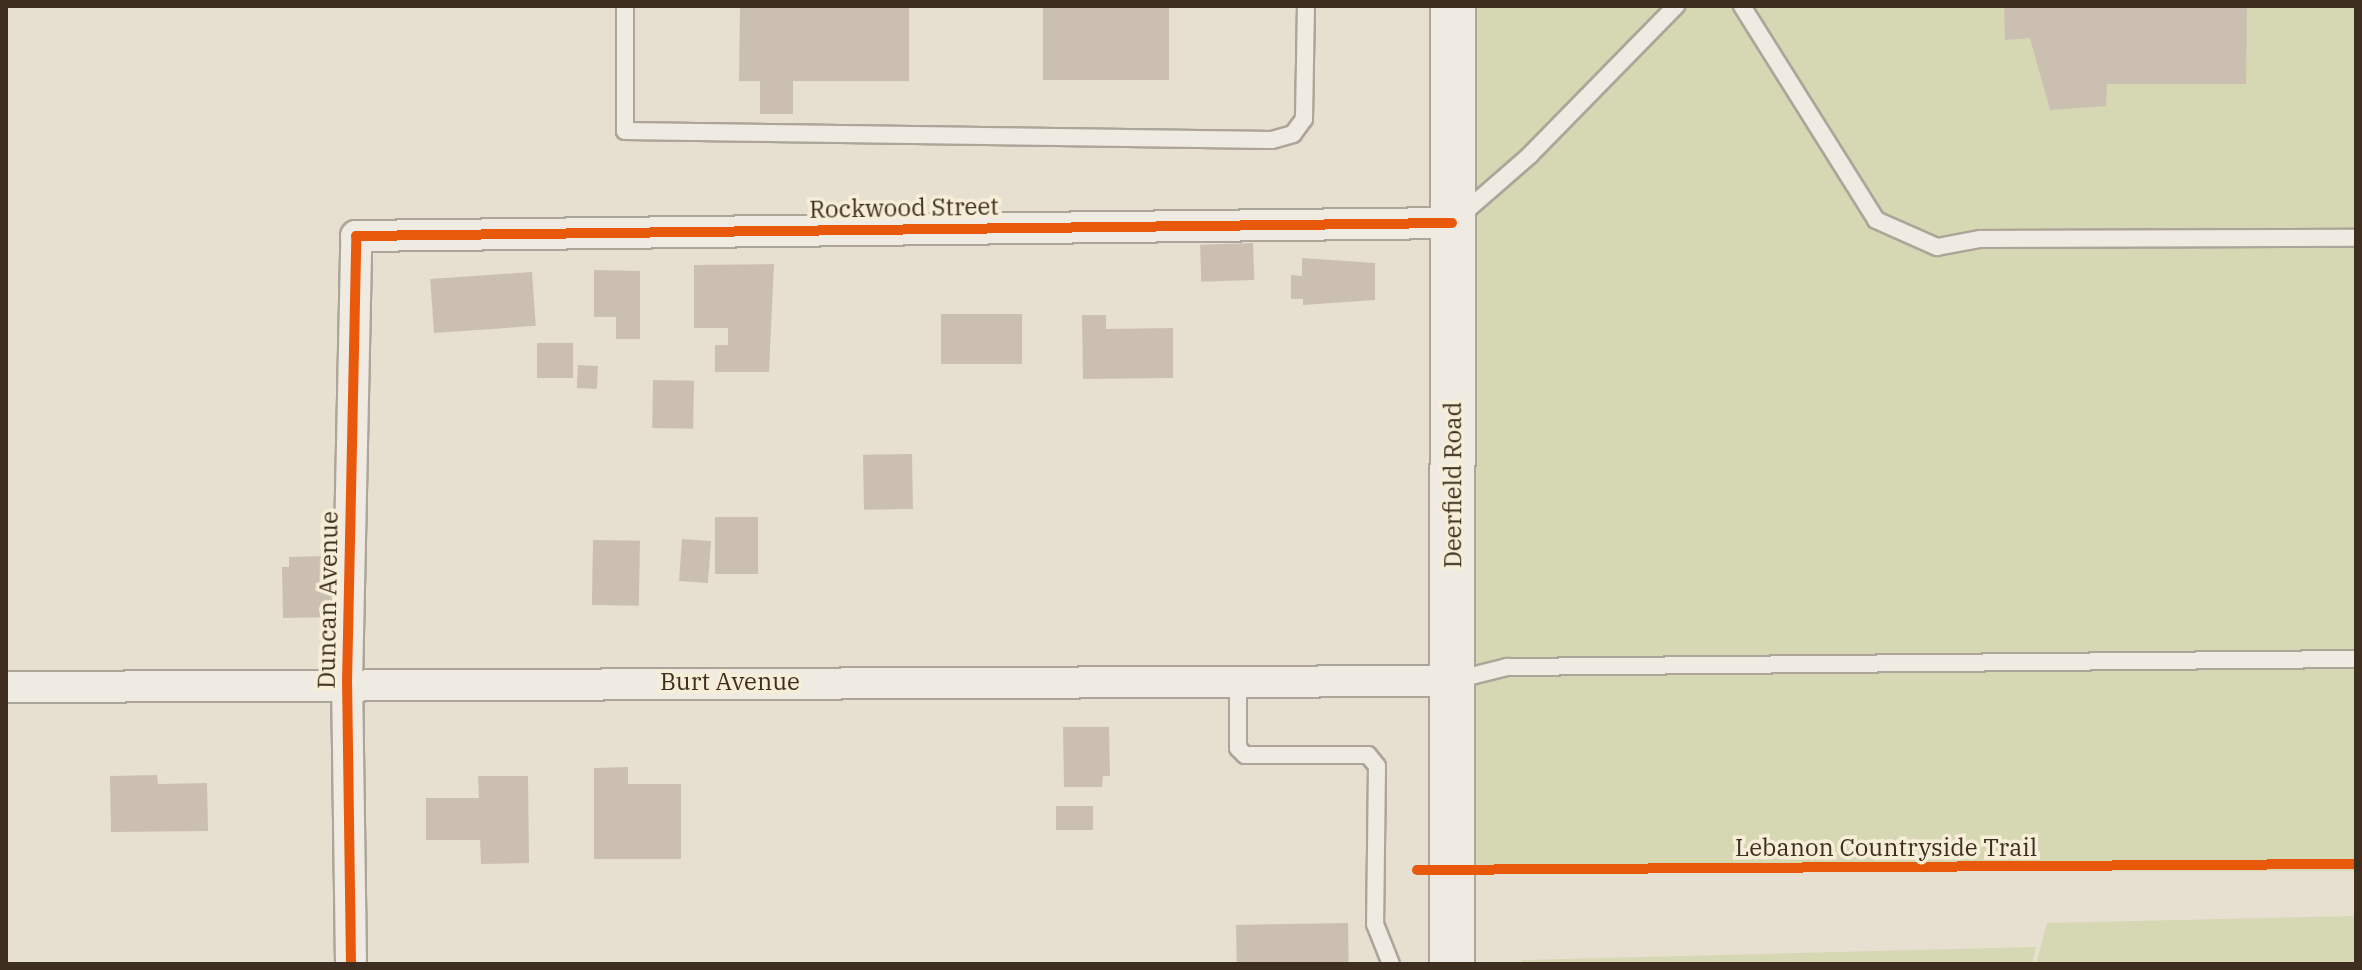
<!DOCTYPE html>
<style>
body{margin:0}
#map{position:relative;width:2362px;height:970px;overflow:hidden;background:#e7e0d1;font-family:"IBM Plex Serif",serif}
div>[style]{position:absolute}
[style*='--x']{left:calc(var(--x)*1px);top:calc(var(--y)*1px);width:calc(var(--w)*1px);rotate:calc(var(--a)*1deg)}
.green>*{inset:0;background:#d6d7b3;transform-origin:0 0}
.building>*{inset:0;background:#cbbfb2;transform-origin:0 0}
.roads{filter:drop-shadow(2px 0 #ada599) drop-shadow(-2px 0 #ada599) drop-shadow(0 2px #ada599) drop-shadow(0 -2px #ada599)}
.lane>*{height:16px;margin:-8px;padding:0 8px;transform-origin:8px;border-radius:8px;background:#efebe3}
.street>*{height:30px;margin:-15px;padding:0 15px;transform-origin:15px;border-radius:15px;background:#efebe3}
.secondary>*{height:44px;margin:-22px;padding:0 22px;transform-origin:22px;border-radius:22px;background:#efebe3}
.cycleway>*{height:10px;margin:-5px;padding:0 5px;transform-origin:5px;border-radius:5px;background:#e8590c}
span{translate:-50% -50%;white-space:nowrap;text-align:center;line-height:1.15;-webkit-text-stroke:7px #f7eed8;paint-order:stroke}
.street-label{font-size:24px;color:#3d2e20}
.frame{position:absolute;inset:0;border:8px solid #3d2e20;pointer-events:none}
</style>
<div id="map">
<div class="green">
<div style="left:1453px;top:6px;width:903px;height:865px"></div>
<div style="clip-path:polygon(2356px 916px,2356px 964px,2036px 964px,2047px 923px)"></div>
<div style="clip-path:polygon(2036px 947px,2032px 964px,1521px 964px,1521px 960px)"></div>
</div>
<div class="building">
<div style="clip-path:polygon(740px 6px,909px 6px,909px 81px,793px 81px,793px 114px,760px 114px,760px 81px,739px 81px)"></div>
<div style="left:1043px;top:6px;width:126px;height:74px"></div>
<div style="clip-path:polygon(2004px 6px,2247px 6px,2246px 84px,2107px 84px,2106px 106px,2050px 110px,2030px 38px,2005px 40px)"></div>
<div style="left:1253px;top:243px;width:37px;height:53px;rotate:88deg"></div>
<div style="clip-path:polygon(1302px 258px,1375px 263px,1375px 300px,1303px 305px,1303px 299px,1291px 299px,1291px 275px,1302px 276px)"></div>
<div style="clip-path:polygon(774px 264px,769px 372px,715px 372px,715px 345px,728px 345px,728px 328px,694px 328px,694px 265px)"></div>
<div style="clip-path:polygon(594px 270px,640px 271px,640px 339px,616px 339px,616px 317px,594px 317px)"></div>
<div style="left:532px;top:272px;width:54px;height:102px;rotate:86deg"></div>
<div style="left:941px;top:314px;width:81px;height:50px"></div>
<div style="clip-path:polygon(1082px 315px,1106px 315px,1106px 329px,1173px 328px,1173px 378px,1083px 379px)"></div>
<div style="left:537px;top:343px;width:36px;height:35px"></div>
<div style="left:578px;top:365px;width:20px;height:23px;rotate:3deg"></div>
<div style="left:653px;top:380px;width:41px;height:48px;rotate:1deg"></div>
<div style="left:912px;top:454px;width:55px;height:49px;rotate:89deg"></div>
<div style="left:715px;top:517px;width:43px;height:57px"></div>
<div style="left:682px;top:539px;width:29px;height:42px;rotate:4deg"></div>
<div style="left:593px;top:540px;width:47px;height:65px;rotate:1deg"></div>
<div style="clip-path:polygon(326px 556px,327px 567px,335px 566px,336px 617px,283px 618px,282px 567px,289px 567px,289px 557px)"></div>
<div style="clip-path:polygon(1063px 727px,1109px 727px,1110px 776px,1103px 776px,1102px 787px,1064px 787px)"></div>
<div style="clip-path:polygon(628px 767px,628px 784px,681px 784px,681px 859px,594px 859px,594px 768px)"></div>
<div style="clip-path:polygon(157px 775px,158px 784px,207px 783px,208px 831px,111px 832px,110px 776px)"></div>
<div style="clip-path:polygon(478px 776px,528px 776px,529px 863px,481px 864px,480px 840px,426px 840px,426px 798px,479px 798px)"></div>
<div style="left:1093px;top:806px;width:24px;height:37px;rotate:90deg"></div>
<div style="left:1348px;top:923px;width:41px;height:112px;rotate:89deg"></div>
</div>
<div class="roads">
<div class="lane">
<div style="--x:625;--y:6;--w:125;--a:90"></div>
<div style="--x:625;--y:131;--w:647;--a:0.8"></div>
<div style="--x:1272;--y:140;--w:22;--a:-16"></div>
<div style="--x:1293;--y:134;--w:19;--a:-54"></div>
<div style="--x:1304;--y:119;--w:113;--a:-89"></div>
<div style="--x:1742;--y:6;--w:252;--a:57.9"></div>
<div style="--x:1876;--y:220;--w:67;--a:23.9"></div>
<div style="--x:1937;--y:247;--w:44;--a:-10.5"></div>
<div style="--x:1980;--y:239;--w:376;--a:-0.2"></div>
<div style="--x:1459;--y:217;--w:94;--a:-41.1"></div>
<div style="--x:1530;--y:155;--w:209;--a:-45.6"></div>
<div style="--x:1455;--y:680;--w:54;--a:-14"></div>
<div style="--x:1507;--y:667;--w:849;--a:-0.54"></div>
<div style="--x:1238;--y:681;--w:67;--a:90"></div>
<div style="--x:1238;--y:748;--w:10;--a:45"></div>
<div style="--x:1245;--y:755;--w:123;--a:0"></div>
<div style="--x:1368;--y:755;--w:14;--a:51"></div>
<div style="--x:1377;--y:766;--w:158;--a:90.7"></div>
<div style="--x:1375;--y:924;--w:43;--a:68.2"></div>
</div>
<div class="street">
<div style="--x:6;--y:687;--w:1447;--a:-0.24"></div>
<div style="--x:351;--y:964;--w:281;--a:-90.8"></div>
<div style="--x:347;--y:683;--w:447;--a:-88.8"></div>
<div style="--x:356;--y:236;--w:1096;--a:-0.68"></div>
</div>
<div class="secondary">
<div style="--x:1452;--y:964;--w:958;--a:-89.94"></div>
</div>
</div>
<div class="cycleway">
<div style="--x:1417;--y:870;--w:939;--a:-0.37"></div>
<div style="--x:351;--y:964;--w:281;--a:-90.8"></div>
<div style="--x:347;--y:683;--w:447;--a:-88.8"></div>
<div style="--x:356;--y:236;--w:1096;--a:-0.68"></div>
</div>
<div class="street-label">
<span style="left:904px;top:208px;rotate:-1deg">Rockwood Street</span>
<span style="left:1453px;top:485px;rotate:-90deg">Deerfield Road</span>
<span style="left:328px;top:600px;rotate:-89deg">Duncan Avenue</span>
<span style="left:730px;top:682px">Burt Avenue</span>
<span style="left:1886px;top:848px">Lebanon Countryside Trail</span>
</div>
<div class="frame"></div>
</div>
